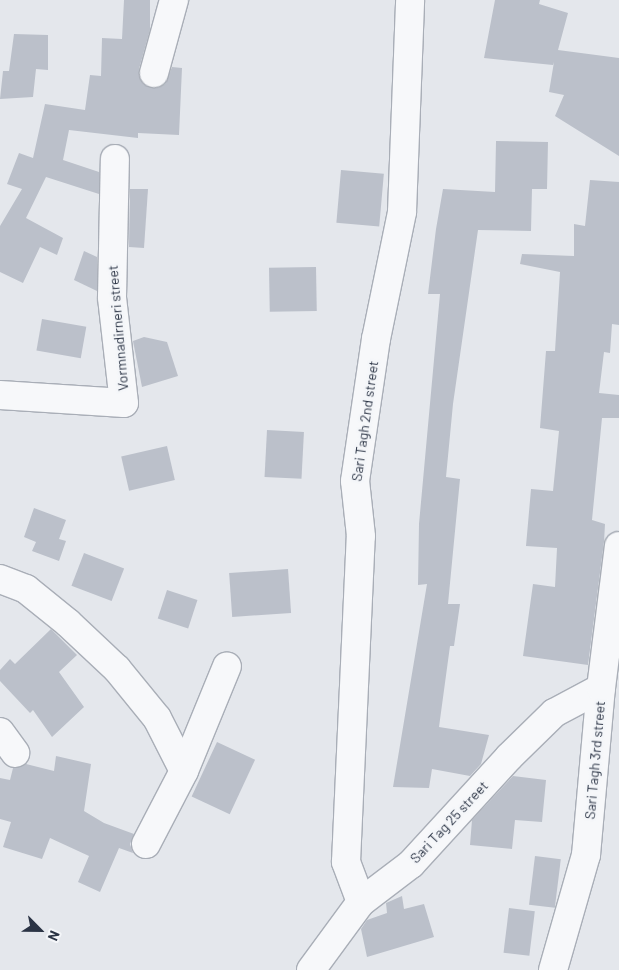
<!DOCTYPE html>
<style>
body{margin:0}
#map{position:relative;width:619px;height:970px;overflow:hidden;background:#e4e7ec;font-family:Barlow,sans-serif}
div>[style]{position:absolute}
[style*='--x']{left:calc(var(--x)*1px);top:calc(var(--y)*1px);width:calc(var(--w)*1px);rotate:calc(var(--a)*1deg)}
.building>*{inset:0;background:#bbc0ca;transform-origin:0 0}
.roads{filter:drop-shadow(1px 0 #a9aeb7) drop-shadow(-1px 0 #a9aeb7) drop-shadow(0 1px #a9aeb7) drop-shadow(0 -1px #a9aeb7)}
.minor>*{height:28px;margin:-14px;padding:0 14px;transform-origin:14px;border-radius:14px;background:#f7f8fa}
span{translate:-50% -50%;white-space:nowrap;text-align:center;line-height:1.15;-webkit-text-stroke:5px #f4f6f9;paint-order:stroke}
.street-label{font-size:14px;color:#2b3445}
.north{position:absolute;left:15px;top:905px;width:50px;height:50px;-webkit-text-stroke:4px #f4f6f9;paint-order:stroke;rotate:113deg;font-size:14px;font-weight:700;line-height:20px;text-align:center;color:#2b3445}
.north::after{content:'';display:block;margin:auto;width:18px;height:22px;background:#2b3445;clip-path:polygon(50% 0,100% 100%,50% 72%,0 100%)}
</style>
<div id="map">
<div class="building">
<div style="clip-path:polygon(124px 0,150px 0,150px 30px,139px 69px,143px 84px,158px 88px,165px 84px,172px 67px,182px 68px,179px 135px,138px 133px,138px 138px,69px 130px,63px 160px,99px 172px,99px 194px,46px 177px,26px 218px,63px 238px,57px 255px,40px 247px,23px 283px,0 272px,0 226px,22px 189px,7px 184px,19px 153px,33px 158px,45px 104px,85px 110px,90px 75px,101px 76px,102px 38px,122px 39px)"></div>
<div style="clip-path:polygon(495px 0,540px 0,539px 4px,568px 13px,558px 50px,619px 58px,619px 156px,555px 116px,564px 95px,549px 92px,554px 62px,553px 65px,484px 58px)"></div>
<div style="clip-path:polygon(14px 34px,48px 35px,48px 70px,36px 69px,33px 97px,0 99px,3px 71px,9px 71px)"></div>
<div style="clip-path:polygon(496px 141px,548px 142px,547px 189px,532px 189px,531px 231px,478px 230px,453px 404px,446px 477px,460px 479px,448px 604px,460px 604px,454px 646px,450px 646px,439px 727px,489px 735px,481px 764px,470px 776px,432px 769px,429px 788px,393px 787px,427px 584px,418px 585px,419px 524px,440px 294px,428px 294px,436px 229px,443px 189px,495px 192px)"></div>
<div style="left:341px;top:170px;width:43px;height:53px;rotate:5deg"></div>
<div style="clip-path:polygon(590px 180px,619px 182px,619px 325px,612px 324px,610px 353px,604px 352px,599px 393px,619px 395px,619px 418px,602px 418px,592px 520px,605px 524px,604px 542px,588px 665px,523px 656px,533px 584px,555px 587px,557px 548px,526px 546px,531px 489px,553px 491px,559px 431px,540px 428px,546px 351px,555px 351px,560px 272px,520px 264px,522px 254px,574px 256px,574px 224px,585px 226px)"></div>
<div style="clip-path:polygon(130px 189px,148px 189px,144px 248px,129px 247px)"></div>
<div style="clip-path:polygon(84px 251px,97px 257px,97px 291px,74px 280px)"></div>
<div style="left:316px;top:267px;width:44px;height:47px;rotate:89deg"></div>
<div style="left:42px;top:319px;width:45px;height:32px;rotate:10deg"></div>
<div style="clip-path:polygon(144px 337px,167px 342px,178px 376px,142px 387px,133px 341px)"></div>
<div style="left:267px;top:430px;width:37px;height:47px;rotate:3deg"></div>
<div style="left:167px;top:446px;width:35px;height:47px;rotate:77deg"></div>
<div style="clip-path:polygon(34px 508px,66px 520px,59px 539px,66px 541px,59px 561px,32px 551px,36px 542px,24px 537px)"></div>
<div style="left:84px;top:553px;width:43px;height:35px;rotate:21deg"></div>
<div style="left:288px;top:569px;width:44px;height:59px;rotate:86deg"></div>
<div style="left:167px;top:590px;width:32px;height:30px;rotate:18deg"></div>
<div style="clip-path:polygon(51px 629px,77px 655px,59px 672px,84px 707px,52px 737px,33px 710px,30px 713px,0 681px,0 670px,10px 659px,15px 664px)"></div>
<div style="left:217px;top:742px;width:42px;height:60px;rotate:25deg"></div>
<div style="clip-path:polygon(56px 756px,91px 764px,84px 811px,104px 823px,134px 834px,130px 844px,133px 853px,119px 848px,100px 892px,78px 882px,89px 856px,50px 838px,42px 859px,3px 847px,11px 822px,0 819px,0 778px,10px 780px,13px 768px,26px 764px,54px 771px)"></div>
<div style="clip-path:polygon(513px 776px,546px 780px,542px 822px,515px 820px,512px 849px,470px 845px,472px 820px)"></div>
<div style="left:535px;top:856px;width:26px;height:49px;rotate:7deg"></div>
<div style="clip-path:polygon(402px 896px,404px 909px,424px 904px,434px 937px,367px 957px,361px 929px,367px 920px,387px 913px,386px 903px)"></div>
<div style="left:509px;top:908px;width:26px;height:45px;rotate:7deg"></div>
</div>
<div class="roads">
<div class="minor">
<div style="--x:154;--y:73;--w:76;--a:-74.7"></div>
<div style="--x:0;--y:395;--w:124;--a:3.7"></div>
<div style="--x:124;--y:403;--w:107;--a:-96.5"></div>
<div style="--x:112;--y:297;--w:138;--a:-88.8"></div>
<div style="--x:0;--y:579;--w:28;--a:21"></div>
<div style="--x:26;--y:589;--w:54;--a:39"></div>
<div style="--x:68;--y:623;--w:67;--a:43.2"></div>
<div style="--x:117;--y:669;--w:63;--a:50.8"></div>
<div style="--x:157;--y:718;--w:59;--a:63"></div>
<div style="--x:0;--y:732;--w:26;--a:54"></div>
<div style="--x:146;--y:844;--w:82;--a:-62.5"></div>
<div style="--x:184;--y:771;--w:113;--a:-67.7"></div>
<div style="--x:361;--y:902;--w:43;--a:-110.6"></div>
<div style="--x:346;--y:862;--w:326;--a:-87.4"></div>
<div style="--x:361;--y:536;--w:55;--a:-96.2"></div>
<div style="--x:355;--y:481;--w:144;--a:-81.6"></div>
<div style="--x:376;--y:339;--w:130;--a:-78.4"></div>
<div style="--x:402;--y:212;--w:212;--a:-87.8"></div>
<div style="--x:311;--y:970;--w:84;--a:-53.7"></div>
<div style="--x:361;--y:902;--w:63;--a:-37.2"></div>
<div style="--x:411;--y:864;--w:145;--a:-47.5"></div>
<div style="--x:509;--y:757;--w:63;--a:-44.4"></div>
<div style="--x:554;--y:713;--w:53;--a:-28"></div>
<div style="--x:553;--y:970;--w:120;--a:-74"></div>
<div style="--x:586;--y:855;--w:168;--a:-84.9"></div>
<div style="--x:601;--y:688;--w:143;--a:-82.8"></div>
</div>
</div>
<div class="street-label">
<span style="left:118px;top:328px;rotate:-95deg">Vormnadirneri street</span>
<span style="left:365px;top:421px;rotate:-82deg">Sari Tagh 2nd street</span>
<span style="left:595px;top:760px;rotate:-85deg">Sari Tagh 3rd street</span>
<span style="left:449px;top:822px;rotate:-47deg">Sari Tag 25 street</span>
</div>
<div class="north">N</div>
</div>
